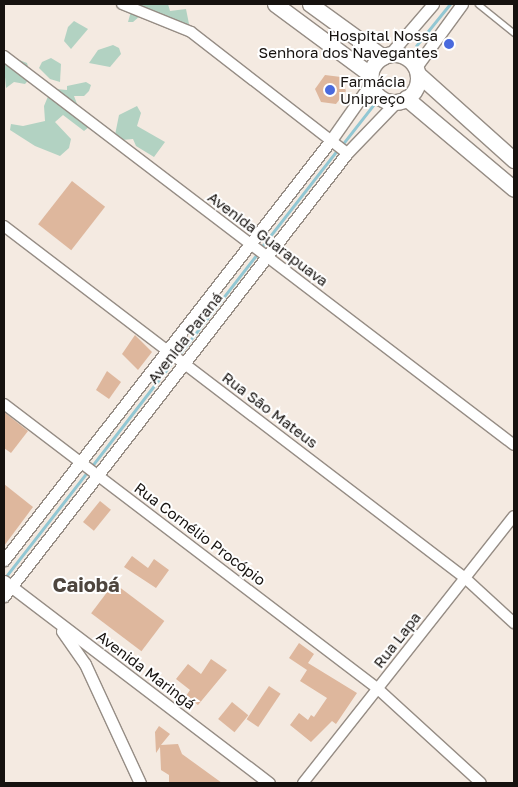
<!DOCTYPE html>
<meta charset="utf-8">
<style>
body{margin:0}
#map{position:relative;width:518px;height:787px;overflow:hidden;background:#f4eae1;font-family:"Golos Text",sans-serif}
div>[style]{position:absolute}
[style*='--x']{left:calc(var(--x)*1px);top:calc(var(--y)*1px);width:calc(var(--w)*1px);rotate:calc(var(--a)*1deg)}
.green>*{inset:0;background:#b2d2c2}
.stream>*{height:2.5px;margin:-1.25px;padding:0 1.25px;transform-origin:1.25px;border-radius:1.25px;background:#92c7d3}
.building>*{inset:0;background:#deb79d;transform-origin:0 0}
.roads{filter:drop-shadow(1px 0 #968d85) drop-shadow(-1px 0 #968d85) drop-shadow(0 1px #968d85) drop-shadow(0 -1px #968d85)}
.service>*{height:5px;margin:-2.5px;padding:0 2.5px;transform-origin:2.5px;border-radius:2.5px;background:#fff}
.minor>*{height:10px;margin:-5px;padding:0 5px;transform-origin:5px;border-radius:5px;background:#fff}
.tertiary>*{height:11px;margin:-5.5px;padding:0 5.5px;transform-origin:5.5px;border-radius:5.5px;background:#fff}
.primary>*{height:15px;margin:-7.5px;padding:0 7.5px;transform-origin:7.5px;border-radius:7.5px;background:#fff}
.primary>.ring{margin:-7.5px;padding:0;box-sizing:content-box;background:none;border:15px solid #fff;border-radius:50%}
.dots>*{width:14px;height:14px;translate:-50% -50%;box-sizing:border-box;border:2px solid #fff;border-radius:50%}
span{translate:-50% -50%;white-space:nowrap;text-align:center;line-height:1.15;-webkit-text-stroke:4px #fff;paint-order:stroke}
.poi-label{font-size:15px;color:#16120f}
.right{translate:-100% -50%;text-align:right}
.left{translate:0 -50%;text-align:left}
.street-label{font-size:15px;color:#16120f}
.district-label{font-size:20px;color:#4d453e;font-weight:700}
.frame{position:absolute;inset:0;border:5px solid #16120f;pointer-events:none}
</style>
<div id="map">
<div class="green">
<div style="clip-path:polygon(133px 4px,168px 4px,170px 11px,186px 9px,190px 29px,140px 16px,133px 22px,128px 22px)"></div>
<div style="clip-path:polygon(74px 21px,88px 29px,71px 49px,64px 41px,68px 27px)"></div>
<div style="clip-path:polygon(113px 45px,119px 48px,121px 54px,110px 67px,89px 63px,98px 50px)"></div>
<div style="clip-path:polygon(14px 58px,27px 63px,31px 77px,25px 84px,14px 82px,6px 88px,4px 66px)"></div>
<div style="clip-path:polygon(51px 58px,61px 64px,60px 82px,50px 79px,39px 68px,42px 62px)"></div>
<div style="clip-path:polygon(86px 82px,91px 85px,89px 91px,84px 96px,74px 96px,79px 109px,91px 118px,90px 126px,84px 131px,63px 115px,55px 122px,71px 139px,69px 148px,60px 156px,35px 146px,10px 130px,11px 124px,23px 126px,45px 121px,44px 106px,49px 94px,56px 89px,67px 90px,67px 86px)"></div>
<div style="clip-path:polygon(137px 106px,141px 113px,137px 126px,165px 142px,154px 157px,136px 146px,133px 139px,122px 140px,115px 135px,119px 115px)"></div>
</div>
<div class="stream">
<div style="--x:416;--y:46;--w:54;--a:-51"></div>
<div style="--x:342;--y:145;--w:58;--a:-52"></div>
<div style="--x:260;--y:249;--w:127;--a:-52"></div>
<div style="--x:178;--y:356;--w:129;--a:-52.2"></div>
<div style="--x:92;--y:466;--w:134;--a:-52.3"></div>
<div style="--x:4;--y:579;--w:137;--a:-52.1"></div>
</div>
<div class="building">
<div style="clip-path:polygon(325px 75px,341px 77px,346px 91px,336px 104px,321px 102px,315px 89px)"></div>
<div style="left:72px;top:181px;width:42px;height:55px;rotate:38deg"></div>
<div style="clip-path:polygon(135px 335px,152px 352px,138px 370px,122px 354px)"></div>
<div style="clip-path:polygon(107px 371px,121px 382px,109px 399px,96px 390px)"></div>
<div style="clip-path:polygon(4px 412px,28px 431px,11px 453px,4px 448px)"></div>
<div style="clip-path:polygon(4px 484px,33px 507px,4px 546px)"></div>
<div style="left:100px;top:501px;width:14px;height:27px;rotate:39deg"></div>
<div style="clip-path:polygon(132px 556px,148px 568px,154px 559px,169px 570px,156px 588px,124px 567px)"></div>
<div style="left:114px;top:583px;width:63px;height:38px;rotate:37deg"></div>
<div style="clip-path:polygon(299px 643px,314px 654px,308px 663px,357px 693px,336px 724px,332px 721px,311px 742px,290px 725px,299px 713px,308px 720px,311px 715px,314px 717px,327px 698px,300px 681px,307px 670px,289px 658px)"></div>
<div style="clip-path:polygon(211px 659px,227px 670px,198px 705px,186px 696px,190px 690px,176px 679px,188px 664px,201px 674px)"></div>
<div style="left:269px;top:686px;width:14px;height:40px;rotate:34deg"></div>
<div style="left:232px;top:702px;width:21px;height:22px;rotate:39deg"></div>
<div style="clip-path:polygon(159px 726px,170px 734px,161px 745px,178px 744px,182px 754px,222px 783px,169px 783px,169px 775px,161px 770px,160px 747px,156px 753px,155px 732px)"></div>
</div>
<div class="roads">
<div class="service">
<div style="--x:478;--y:4;--w:46;--a:38.9"></div>
</div>
<div class="minor">
<div style="--x:122;--y:4;--w:74;--a:22.1"></div>
<div style="--x:191;--y:32;--w:197;--a:37.8"></div>
<div style="--x:4;--y:56;--w:641;--a:37.33"></div>
<div style="--x:4;--y:226;--w:580;--a:37.36"></div>
<div style="--x:465;--y:578;--w:67;--a:42.6"></div>
<div style="--x:4;--y:404;--w:470;--a:37.3"></div>
<div style="--x:378;--y:689;--w:139;--a:42.4"></div>
<div style="--x:303;--y:783;--w:340;--a:-51.7"></div>
</div>
<div class="tertiary">
<div style="--x:390;--y:54;--w:66;--a:-49.3"></div>
<div style="--x:416;--y:67;--w:78;--a:-53.9"></div>
<div style="--x:4;--y:560;--w:532;--a:-52.1"></div>
<div style="--x:331;--y:140;--w:70;--a:-54.9"></div>
<div style="--x:4;--y:581;--w:333;--a:37.3"></div>
<div style="--x:4;--y:596;--w:560;--a:-52.25"></div>
<div style="--x:347;--y:153;--w:71;--a:-46.1"></div>
<div style="--x:62;--y:631;--w:40;--a:55.1"></div>
<div style="--x:85;--y:664;--w:131;--a:65.2"></div>
</div>
<div class="primary">
<div style="--x:275;--y:4;--w:119;--a:36.5"></div>
<div style="--x:310;--y:4;--w:90;--a:36"></div>
<div class="ring" style="left:370px;top:54px;width:33px;height:33px"></div>
<div style="--x:418;--y:74;--w:129;--a:41.9"></div>
<div style="--x:406;--y:98;--w:141;--a:40.1"></div>
</div>
</div>
<div class="dots">
<div style="left:449px;top:44px;background:#4a6add"></div>
<div style="left:330px;top:90px;background:#4a6add"></div>
</div>
<div class="poi-label">
<span class="right" style="left:438px;top:44px">Hospital Nossa<br>Senhora dos Navegantes</span>
<span class="left" style="left:340px;top:90px">Farmácia<br>Unipreço</span>
</div>
<div class="street-label">
<span style="left:268px;top:239px;rotate:37deg">Avenida Guarapuava</span>
<span style="left:185px;top:338px;rotate:-52deg">Avenida Paraná</span>
<span style="left:270px;top:410px;rotate:37deg">Rua São Mateus</span>
<span style="left:200px;top:534px;rotate:37deg">Rua Cornélio Procópio</span>
<span style="left:397px;top:640px;rotate:-52deg">Rua Lapa</span>
<span style="left:146px;top:670px;rotate:37deg">Avenida Maringá</span>
</div>
<div class="district-label">
<span style="left:86px;top:584px">Caiobá</span>
</div>
<div class="frame"></div>
</div>
